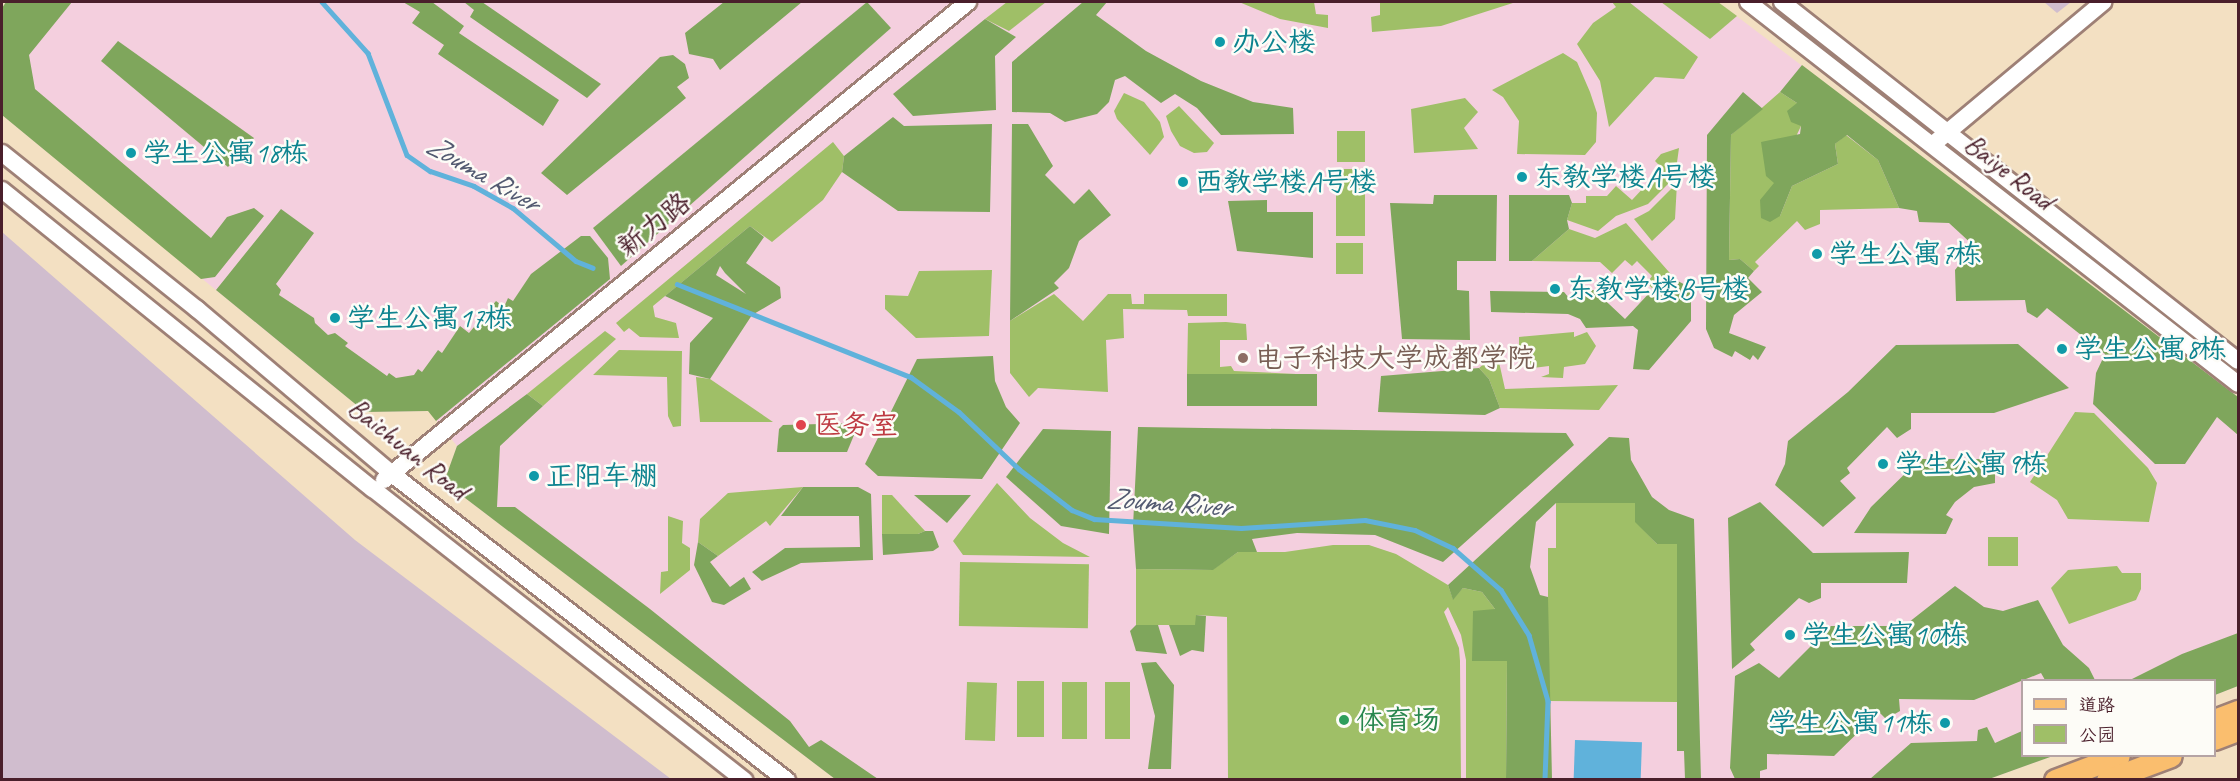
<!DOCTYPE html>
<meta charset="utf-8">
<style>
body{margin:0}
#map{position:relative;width:2240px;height:781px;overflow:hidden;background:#f3e0c2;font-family:Caveat,"LXGW WenKai TC",sans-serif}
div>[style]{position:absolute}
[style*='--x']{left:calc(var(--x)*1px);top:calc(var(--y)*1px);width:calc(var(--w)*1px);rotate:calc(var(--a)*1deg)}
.built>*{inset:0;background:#f4cfde}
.industrial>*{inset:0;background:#d0bdce}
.green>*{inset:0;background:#9fbf67;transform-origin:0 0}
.forest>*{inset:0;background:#7fa65c;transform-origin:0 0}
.water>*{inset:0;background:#60b2db;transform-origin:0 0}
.stream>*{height:4.5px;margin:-2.25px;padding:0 2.25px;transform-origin:2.25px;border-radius:2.25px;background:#60b2db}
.roads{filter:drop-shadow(2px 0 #9e8076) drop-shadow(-2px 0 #9e8076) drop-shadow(0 2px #9e8076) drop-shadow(0 -2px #9e8076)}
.minor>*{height:16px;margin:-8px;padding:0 8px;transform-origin:8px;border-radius:8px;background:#fff}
.major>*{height:21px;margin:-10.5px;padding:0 10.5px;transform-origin:10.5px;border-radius:10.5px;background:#fabe6e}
.dots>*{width:16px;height:16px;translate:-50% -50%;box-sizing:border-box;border:3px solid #fdfcf7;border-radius:50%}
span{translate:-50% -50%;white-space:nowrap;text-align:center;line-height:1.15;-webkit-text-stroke:5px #fdfcf7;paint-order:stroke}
.culture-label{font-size:28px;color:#0d838f}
.left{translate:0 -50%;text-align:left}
.right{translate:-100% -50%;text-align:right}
.street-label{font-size:28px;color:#4a1f2b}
.education-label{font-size:28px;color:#785e54}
.health-label{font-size:28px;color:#be3a42}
.leisure-label{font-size:28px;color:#27864d}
.water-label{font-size:30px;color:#535a71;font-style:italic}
.frame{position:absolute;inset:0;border:3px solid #4a1f2b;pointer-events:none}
.legend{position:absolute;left:2021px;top:679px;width:195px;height:78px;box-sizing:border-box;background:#fdfcf7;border:2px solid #b5a4a5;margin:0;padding:8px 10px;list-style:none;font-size:18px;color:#4a1f2b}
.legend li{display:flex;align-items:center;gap:12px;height:30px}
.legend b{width:30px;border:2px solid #b5a4a5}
</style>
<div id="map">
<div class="built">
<div style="clip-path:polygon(6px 2px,1718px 2px,2238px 397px,2238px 686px,2215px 695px,2214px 680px,2022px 680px,2022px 756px,2053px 756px,1989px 779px,835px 779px,444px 482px,457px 446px,429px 411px,365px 412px,2px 115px,2px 8px)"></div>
</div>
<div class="industrial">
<div style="clip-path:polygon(2044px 2px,2071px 2px,2057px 13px)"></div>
<div style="clip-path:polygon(2px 232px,355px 540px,671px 779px,2px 779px)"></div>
</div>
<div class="green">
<div style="clip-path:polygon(1007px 2px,1046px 2px,1009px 31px,985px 19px)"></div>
<div style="clip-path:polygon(1239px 2px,1314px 2px,1316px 14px,1328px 15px,1328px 28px,1280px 19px)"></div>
<div style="clip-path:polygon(1380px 2px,1516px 2px,1441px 26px,1372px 32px,1371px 17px,1380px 15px)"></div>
<div style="clip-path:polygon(1612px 2px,1629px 2px,1698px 57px,1684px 79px,1655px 77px,1609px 127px,1600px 81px,1577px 44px,1593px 23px,1616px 7px)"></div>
<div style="clip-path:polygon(1661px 2px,1718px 2px,1737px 16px,1710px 39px)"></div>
<div style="clip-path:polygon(1563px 53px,1577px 62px,1590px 92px,1597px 113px,1596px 142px,1585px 155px,1517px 154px,1519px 121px,1503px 97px,1492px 90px)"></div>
<div style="clip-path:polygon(1780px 92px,1797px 103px,1801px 126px,1774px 183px,1780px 216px,1792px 186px,1838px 164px,1835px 144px,1846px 135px,1878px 160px,1899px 208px,1820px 210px,1820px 224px,1805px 230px,1797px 221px,1755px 262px,1759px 266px,1754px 271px,1740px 259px,1729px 260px,1731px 135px)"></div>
<div style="clip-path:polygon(1124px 93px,1144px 102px,1160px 122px,1164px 137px,1150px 155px,1117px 119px,1114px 111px)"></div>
<div style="clip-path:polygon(1465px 98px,1478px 112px,1464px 128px,1478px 149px,1414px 153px,1411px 109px)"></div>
<div style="clip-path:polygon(1179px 106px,1214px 143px,1207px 152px,1194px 153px,1180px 146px,1171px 131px,1166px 116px)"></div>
<div style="left:1337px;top:131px;width:28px;height:31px"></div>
<div style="clip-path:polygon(833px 142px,844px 156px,842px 172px,823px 200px,772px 242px,750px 226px,653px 306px,655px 317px,676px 323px,679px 338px,640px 337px,629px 328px,624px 332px,616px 323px)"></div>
<div style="clip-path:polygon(1679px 148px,1675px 177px,1648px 204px,1616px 216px,1598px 231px,1567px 220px,1572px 203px,1586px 203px,1586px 196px,1607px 196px,1616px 186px,1632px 200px,1662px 168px,1655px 161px,1661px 154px)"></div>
<div style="left:1336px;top:169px;width:29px;height:67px"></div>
<div style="clip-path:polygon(1677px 183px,1675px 219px,1652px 241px,1634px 219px,1649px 211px)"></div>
<div style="clip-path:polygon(1626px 223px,1676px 280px,1653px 289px,1647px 283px,1652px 276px,1637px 261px,1632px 266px,1625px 260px,1612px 273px,1600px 262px,1532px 261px,1569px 229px,1595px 238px)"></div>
<div style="left:1336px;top:243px;width:27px;height:31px"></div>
<div style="clip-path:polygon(992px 270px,989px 336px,916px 338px,885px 309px,885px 295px,908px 296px,919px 271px)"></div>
<div style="clip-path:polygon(1054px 294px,1083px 321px,1108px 294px,1131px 294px,1132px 304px,1144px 304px,1144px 294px,1227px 294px,1227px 316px,1188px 316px,1187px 310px,1123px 309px,1124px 338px,1106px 340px,1108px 392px,1038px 388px,1029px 397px,1010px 373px,1010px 321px)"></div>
<div style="clip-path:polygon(1226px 322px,1246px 324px,1247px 340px,1220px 340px,1220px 367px,1231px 366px,1234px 371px,1317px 375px,1187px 374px,1188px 323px)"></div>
<div style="clip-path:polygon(605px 331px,616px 339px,543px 406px,527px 394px)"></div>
<div style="clip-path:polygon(1574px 332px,1574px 337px,1587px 332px,1596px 346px,1585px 364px,1564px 367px,1563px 378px,1541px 377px,1549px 374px,1549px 366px,1533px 368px,1519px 357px,1519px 337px)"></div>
<div style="clip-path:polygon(619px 350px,682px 351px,681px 426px,673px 427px,668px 416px,667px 377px,593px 375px)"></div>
<div style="clip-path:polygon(1497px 353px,1505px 389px,1618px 385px,1599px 410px,1500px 408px,1489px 379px,1479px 368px)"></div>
<div style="clip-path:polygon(696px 377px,710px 379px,773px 422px,700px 422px)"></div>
<div style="clip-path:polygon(2075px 412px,2094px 413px,2148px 468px,2157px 483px,2149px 522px,2068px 519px,2057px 500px,2030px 482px)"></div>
<div style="clip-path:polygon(997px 483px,1030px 518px,1063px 543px,1090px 557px,963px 555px,953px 541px)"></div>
<div style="clip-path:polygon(803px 487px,770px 526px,766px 521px,718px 556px,698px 542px,700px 519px,728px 493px)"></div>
<div style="clip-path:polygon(882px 495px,892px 495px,925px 531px,918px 534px,882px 534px)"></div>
<div style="clip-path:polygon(1556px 503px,1635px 503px,1636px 522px,1657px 544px,1677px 544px,1677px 702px,1548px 701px,1548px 548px,1556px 548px)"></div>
<div style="clip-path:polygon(668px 516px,683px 521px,682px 543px,690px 548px,690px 570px,660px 594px,661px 572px,668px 571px)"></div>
<div style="left:1988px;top:537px;width:30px;height:29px"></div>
<div style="clip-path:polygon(1333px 545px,1369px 545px,1396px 554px,1448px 585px,1453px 599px,1463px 588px,1482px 592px,1495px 609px,1473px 661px,1507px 661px,1506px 779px,1466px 779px,1466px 660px,1461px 635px,1448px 607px,1444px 612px,1459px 648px,1460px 661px,1461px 779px,1228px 779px,1227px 617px,1196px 615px,1196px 625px,1136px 625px,1136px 569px,1212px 570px,1238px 552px,1285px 552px)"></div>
<div style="left:960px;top:562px;width:129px;height:64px;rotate:1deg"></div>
<div style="clip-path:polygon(2117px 566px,2122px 573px,2141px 573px,2141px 589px,2136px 600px,2069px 624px,2051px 588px,2068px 570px)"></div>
<div style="left:1017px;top:681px;width:27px;height:56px"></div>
<div style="left:967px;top:682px;width:30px;height:58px;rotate:2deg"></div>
<div style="left:1062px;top:682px;width:25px;height:57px"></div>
<div style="left:1105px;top:682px;width:25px;height:57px"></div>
</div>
<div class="forest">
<div style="clip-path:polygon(6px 2px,72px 2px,29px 55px,35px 89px,211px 238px,227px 217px,254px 208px,264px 216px,215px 277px,201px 279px,2px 115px,2px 8px)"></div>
<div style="clip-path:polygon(403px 2px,432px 2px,464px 26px,459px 33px,559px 100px,543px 126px,438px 54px,444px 45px,412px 23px,420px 12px)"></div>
<div style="clip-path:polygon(464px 2px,482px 2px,601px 84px,587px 98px,470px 17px,474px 10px)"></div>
<div style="clip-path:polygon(724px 2px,802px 2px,720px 70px,713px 59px,689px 54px,685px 33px)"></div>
<div style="clip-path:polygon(867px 2px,891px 28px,621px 266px,593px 228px)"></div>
<div style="clip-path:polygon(1083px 2px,1107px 2px,1096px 15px,1146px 51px,1201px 81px,1253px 102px,1293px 108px,1294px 134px,1221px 135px,1197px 108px,1175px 94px,1161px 103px,1125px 76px,1115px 80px,1109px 102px,1097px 114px,1065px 122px,1050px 113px,1012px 112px,1012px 62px)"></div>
<div style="clip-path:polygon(985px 19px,1016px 37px,995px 56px,996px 110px,913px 116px,893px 94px)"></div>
<div style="clip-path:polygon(118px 41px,254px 138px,228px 167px,101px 61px)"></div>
<div style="clip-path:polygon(673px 55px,685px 64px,689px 78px,677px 87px,686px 98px,567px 195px,541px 173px,660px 57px)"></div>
<div style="clip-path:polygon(1802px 65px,2238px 397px,2238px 435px,2217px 417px,2185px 464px,2155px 464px,2093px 404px,2096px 373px,2105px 354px,2047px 308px,2037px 318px,2027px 312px,2025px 300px,1956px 301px,1955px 270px,1974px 246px,1949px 223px,1919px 222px,1917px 211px,1899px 208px,1878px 160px,1847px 135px,1835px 144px,1838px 164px,1792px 186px,1780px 216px,1770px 222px,1761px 218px,1760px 200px,1774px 183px,1766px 176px,1761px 142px,1800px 134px,1801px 126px,1791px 122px,1787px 111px,1797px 103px,1780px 92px)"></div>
<div style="clip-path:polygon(1743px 92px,1763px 109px,1731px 135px,1729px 260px,1740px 259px,1754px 271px,1748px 278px,1762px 292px,1734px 315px,1729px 333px,1766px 347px,1758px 360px,1753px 355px,1750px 360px,1735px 351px,1732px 357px,1714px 348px,1706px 329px,1707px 135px)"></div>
<div style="clip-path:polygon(893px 117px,904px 126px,992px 124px,990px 212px,898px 211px,842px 172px,844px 156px)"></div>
<div style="clip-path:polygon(1012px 124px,1028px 124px,1053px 166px,1045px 175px,1074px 204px,1089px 189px,1111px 215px,1079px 241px,1069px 268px,1054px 283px,1059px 288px,1010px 321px)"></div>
<div style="clip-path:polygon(1434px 195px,1497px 195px,1496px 261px,1457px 261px,1457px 290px,1469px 291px,1470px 340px,1402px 339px,1390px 203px,1433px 204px)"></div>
<div style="clip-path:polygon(1509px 195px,1569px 195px,1572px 203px,1567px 220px,1569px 229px,1532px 261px,1509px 261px)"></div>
<div style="clip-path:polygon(1267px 200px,1267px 212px,1313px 212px,1313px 258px,1237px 251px,1228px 201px)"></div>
<div style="clip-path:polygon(281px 209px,314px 233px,276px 284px,281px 290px,279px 295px,314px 318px,315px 323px,328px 335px,335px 333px,348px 343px,345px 346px,387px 376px,389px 373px,396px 378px,414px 375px,418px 369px,422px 372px,438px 350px,442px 353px,460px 326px,469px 333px,496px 301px,504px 307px,508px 298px,513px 301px,531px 274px,581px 236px,590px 236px,608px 258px,610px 279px,436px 421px,428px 411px,365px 412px,216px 290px)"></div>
<div style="clip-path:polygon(evenodd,750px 226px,764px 237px,746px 263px,780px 287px,781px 298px,752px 315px,710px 379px,689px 374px,690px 343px,713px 318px,665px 296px,750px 226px,720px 266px,725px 273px,746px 294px,716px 275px,720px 266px)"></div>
<div style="clip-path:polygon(1676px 280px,1691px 288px,1691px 321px,1649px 370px,1633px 369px,1638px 330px,1633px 326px,1586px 328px,1580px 319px,1568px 314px,1491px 312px,1490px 291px,1564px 292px,1569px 298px,1579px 297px,1579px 291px,1594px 290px,1625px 319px,1653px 289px)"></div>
<div style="clip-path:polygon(2018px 344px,2069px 388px,1994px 413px,1911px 413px,1911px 429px,1897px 438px,1887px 427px,1847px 468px,1850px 473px,1840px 481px,1856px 498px,1823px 527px,1775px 485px,1785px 464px,1788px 441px,1848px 392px,1896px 345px)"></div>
<div style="clip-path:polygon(993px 356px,995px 381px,1006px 407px,1020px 423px,982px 479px,878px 476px,865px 464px,917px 359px)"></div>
<div style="clip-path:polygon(1479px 368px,1489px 379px,1500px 408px,1485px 415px,1378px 412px,1381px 376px)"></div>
<div style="left:1187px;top:374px;width:130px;height:32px"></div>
<div style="clip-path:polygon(527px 394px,543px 406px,500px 446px,497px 507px,515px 507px,650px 609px,790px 721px,809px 747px,821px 740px,878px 779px,835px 779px,444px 482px,457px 446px)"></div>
<div style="clip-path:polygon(859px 423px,847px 452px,777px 452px,779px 429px,783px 425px)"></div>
<div style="clip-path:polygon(1138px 427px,1566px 433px,1574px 445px,1443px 562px,1375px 535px,1297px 533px,1252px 539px,1257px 552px,1238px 552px,1213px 570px,1136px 569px,1133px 526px)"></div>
<div style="clip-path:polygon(1043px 429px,1111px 431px,1109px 534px,1061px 526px,1006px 477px)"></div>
<div style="clip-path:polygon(1609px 437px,1629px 438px,1631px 460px,1652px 497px,1669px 510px,1694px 519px,1701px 779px,1685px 779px,1684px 751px,1677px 751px,1677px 544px,1657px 544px,1635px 522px,1635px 503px,1556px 503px,1536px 522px,1530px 567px,1540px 595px,1548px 597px,1552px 779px,1506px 779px,1507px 661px,1472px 661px,1473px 611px,1495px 609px,1482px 592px,1463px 588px,1453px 600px,1448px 585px)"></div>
<div style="clip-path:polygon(1920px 459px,1995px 459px,1995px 483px,1974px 487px,1955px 502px,1946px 515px,1953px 519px,1946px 534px,1854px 533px,1871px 507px)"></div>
<div style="clip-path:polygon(803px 487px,858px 487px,871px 494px,873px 560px,801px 563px,762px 581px,752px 572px,785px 548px,860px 547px,859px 516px,781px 516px)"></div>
<div style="clip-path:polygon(914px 495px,971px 495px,947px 523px)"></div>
<div style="clip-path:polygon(1760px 502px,1813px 553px,1909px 552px,1907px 583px,1821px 583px,1821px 598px,1809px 603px,1799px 598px,1750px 644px,1755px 650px,1732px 669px,1728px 518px)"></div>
<div style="clip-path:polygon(925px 531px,933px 531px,939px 547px,933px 551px,883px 555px,882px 534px,918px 534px)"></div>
<div style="clip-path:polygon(698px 542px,718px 556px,710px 562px,730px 587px,744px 577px,751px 589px,724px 605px,712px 602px,694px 565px)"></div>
<div style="clip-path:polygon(1955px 586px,1984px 607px,2003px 611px,2038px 600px,2063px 645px,2089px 668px,2095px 680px,2045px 680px,2041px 673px,1974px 700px,1899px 699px,1900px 711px,1886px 719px,1879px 712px,1834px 756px,1767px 754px,1767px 769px,1760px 771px,1760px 779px,1735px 779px,1730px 768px,1735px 676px,1759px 663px,1779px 678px,1831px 626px,1904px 626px)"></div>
<div style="clip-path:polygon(1196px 615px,1206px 616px,1204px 652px,1192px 650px,1180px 656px,1169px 625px,1195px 625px)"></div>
<div style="clip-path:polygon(1136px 625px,1158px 625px,1167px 654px,1136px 651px,1130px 631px)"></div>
<div style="clip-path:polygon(2238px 633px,2238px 686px,2215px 695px,2214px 680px,2130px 680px,2182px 654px)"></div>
<div style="clip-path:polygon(1156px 662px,1174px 685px,1171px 769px,1148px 769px,1155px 716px,1141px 663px)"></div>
<div style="clip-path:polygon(1987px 727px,1995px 743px,2022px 731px,2022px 756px,2053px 756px,1989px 779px,1870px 779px,1911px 743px,1977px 741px,1978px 730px)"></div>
</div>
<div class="water">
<div style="left:1575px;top:740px;width:67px;height:39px;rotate:2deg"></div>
</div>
<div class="stream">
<div style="--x:322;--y:2;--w:69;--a:48"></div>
<div style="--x:368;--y:53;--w:109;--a:69.1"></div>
<div style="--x:407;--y:155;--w:28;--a:35"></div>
<div style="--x:430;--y:171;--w:46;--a:18.8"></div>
<div style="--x:474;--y:186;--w:45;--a:29.4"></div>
<div style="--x:513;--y:208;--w:82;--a:40.1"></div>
<div style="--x:576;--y:261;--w:18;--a:22"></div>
<div style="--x:677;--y:284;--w:252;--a:21.7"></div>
<div style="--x:911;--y:377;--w:59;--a:36.1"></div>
<div style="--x:959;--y:412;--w:83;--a:43.5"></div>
<div style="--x:1019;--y:469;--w:67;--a:37.7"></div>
<div style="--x:1072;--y:510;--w:24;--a:22"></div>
<div style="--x:1094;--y:519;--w:147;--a:3.5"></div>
<div style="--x:1241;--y:528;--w:124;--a:-3.7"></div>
<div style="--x:1365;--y:520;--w:51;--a:11.3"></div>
<div style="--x:1415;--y:530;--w:42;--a:25.3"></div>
<div style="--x:1453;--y:548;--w:64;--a:41.2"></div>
<div style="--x:1501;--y:590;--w:53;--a:58.1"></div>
<div style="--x:1529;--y:635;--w:69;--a:73.9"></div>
<div style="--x:1548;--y:701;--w:79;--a:92.2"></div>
</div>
<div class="roads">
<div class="minor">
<div style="--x:1748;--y:2;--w:621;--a:37.94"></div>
<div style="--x:1782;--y:2;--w:580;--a:38.21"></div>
<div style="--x:1937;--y:141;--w:217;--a:-39.9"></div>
<div style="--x:2;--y:153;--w:250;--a:38.7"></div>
<div style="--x:197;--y:309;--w:255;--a:40.2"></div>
<div style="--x:392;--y:474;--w:500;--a:37.8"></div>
<div style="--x:2;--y:190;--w:476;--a:38.9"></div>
<div style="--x:373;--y:489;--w:472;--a:38.1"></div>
<div style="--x:384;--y:480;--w:755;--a:-39.3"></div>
</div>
<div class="major">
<div style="--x:2214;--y:720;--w:26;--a:-21"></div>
<div style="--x:2214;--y:739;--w:26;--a:-21"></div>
<div style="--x:2055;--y:780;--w:68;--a:-20.6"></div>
<div style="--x:2107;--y:780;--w:68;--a:-20.6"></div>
</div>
</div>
<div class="dots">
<div style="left:1220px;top:42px;background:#0f9aa8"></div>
<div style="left:131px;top:153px;background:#0f9aa8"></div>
<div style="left:1522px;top:177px;background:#0f9aa8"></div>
<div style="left:1183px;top:182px;background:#0f9aa8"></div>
<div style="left:1817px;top:254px;background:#0f9aa8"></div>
<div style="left:1555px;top:289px;background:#0f9aa8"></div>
<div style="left:335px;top:318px;background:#0f9aa8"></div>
<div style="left:2062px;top:349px;background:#0f9aa8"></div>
<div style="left:1243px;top:358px;background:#8d6e63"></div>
<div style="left:801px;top:425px;background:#e0444e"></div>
<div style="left:1883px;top:464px;background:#0f9aa8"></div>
<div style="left:534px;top:476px;background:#0f9aa8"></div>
<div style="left:1790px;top:635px;background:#0f9aa8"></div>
<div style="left:1344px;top:720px;background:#2e9e5b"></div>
<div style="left:1945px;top:723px;background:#0f9aa8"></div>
</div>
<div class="culture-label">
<span class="left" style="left:1232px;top:42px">办公楼</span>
<span class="left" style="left:143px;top:153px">学生公寓18栋</span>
<span class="left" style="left:1534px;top:177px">东教学楼A号楼</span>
<span class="left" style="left:1195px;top:182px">西教学楼A号楼</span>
<span class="left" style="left:1829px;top:254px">学生公寓7栋</span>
<span class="left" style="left:1567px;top:289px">东教学楼B号楼</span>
<span class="left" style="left:347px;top:318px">学生公寓17栋</span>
<span class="left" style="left:2074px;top:349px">学生公寓8栋</span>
<span class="left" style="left:1895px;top:464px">学生公寓9栋</span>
<span class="left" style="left:546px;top:476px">正阳车棚</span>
<span class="left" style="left:1802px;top:635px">学生公寓10栋</span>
<span class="right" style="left:1933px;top:723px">学生公寓11栋</span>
</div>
<div class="street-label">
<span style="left:2009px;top:172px;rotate:38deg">Baiye Road</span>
<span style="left:654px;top:225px;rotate:-39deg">新力路</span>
<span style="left:408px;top:449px;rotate:39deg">Baichuan Road</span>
</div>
<div class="education-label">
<span class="left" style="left:1255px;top:358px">电子科技大学成都学院</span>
</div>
<div class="health-label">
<span class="left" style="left:814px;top:425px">医务室</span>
</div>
<div class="leisure-label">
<span class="left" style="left:1356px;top:720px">体育场</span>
</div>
<div class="water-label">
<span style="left:483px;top:173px;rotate:30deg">Zouma River</span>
<span style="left:1168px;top:502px;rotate:4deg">Zouma River</span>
</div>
<div class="frame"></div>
<ul class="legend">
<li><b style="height:8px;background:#fabe6e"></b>道路</li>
<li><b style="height:16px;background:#9fbf67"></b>公园</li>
</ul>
</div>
